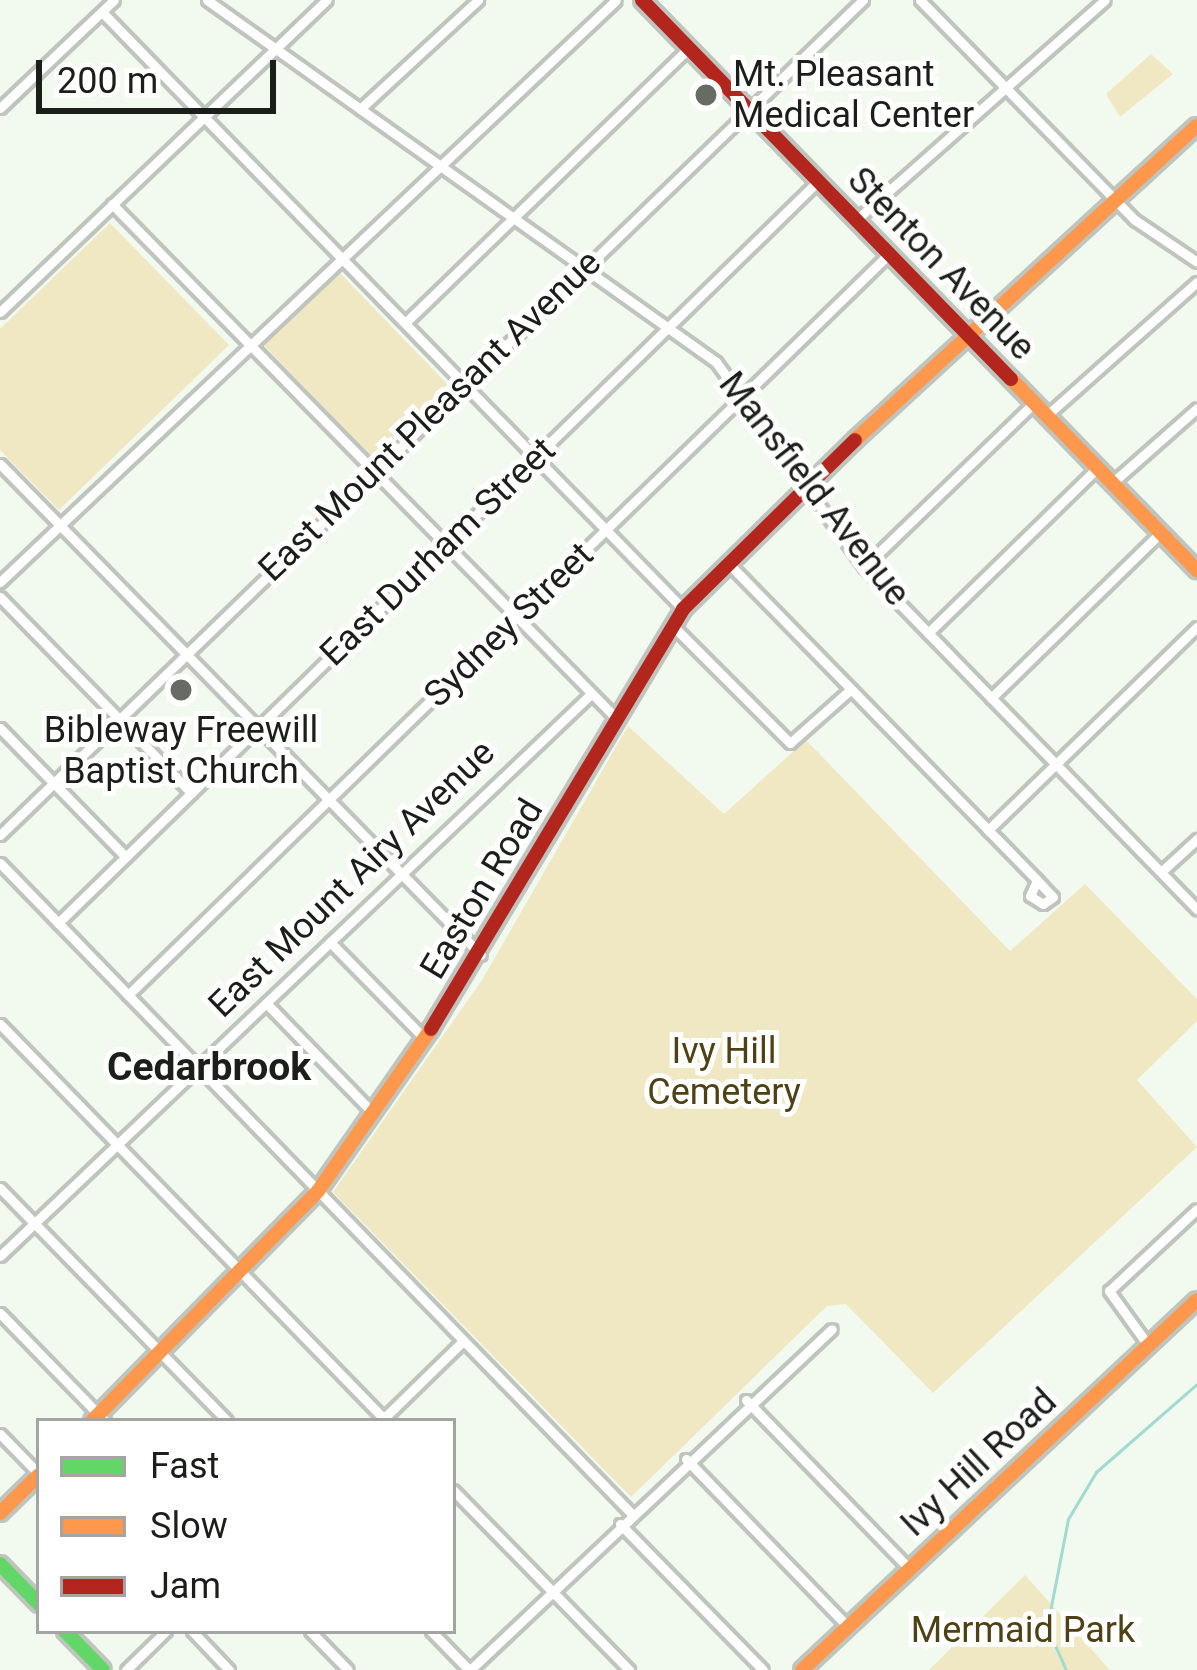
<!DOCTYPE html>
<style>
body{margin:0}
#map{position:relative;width:1197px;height:1670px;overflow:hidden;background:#f2faf0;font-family:Roboto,sans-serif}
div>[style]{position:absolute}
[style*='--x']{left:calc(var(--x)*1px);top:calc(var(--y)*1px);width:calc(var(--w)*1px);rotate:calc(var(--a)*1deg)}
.green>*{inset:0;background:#efe8c3;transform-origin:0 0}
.stream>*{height:3px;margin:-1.5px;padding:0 1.5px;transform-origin:1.5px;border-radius:1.5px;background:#a1dad0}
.roads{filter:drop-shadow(3px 0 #bfc5be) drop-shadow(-3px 0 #bfc5be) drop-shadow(0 3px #bfc5be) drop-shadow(0 -3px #bfc5be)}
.street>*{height:9px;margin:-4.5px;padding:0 4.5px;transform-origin:4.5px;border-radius:4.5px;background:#fdfefd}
.fast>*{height:14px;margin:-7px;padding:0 7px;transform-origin:7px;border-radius:7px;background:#63d668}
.slow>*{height:14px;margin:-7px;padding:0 7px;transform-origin:7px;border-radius:7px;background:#ff974d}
.jam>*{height:14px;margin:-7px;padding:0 7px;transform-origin:7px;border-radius:7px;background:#b3261e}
.dots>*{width:33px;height:33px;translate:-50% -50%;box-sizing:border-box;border:6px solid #fff;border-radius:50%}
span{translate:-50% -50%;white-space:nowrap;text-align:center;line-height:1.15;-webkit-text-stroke:10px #fff;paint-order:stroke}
.poi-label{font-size:36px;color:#1a1f19}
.left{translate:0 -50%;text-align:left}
.street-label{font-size:36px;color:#1a1f19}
.park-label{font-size:36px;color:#4e4113}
.neighbourhood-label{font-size:39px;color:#1a1f19;font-weight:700}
.legend{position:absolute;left:36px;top:1418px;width:420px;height:216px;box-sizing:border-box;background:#fff;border:3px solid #a3a5a3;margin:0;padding:15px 21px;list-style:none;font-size:36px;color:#1a1f19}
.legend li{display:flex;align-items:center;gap:24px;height:60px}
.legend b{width:60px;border:3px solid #a3a5a3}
.scale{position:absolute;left:36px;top:60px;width:240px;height:54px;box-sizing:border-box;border:6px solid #1a1f19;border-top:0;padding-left:15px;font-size:36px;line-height:42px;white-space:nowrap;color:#1a1f19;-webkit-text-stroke:9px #fff;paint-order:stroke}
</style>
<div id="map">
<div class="green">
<div style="clip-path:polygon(1151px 54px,1173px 74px,1120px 117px,1106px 94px)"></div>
<div style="clip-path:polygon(110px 223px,229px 345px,59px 510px,0 450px,0 329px)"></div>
<div style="left:338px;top:271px;width:158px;height:105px;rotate:46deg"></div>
<div style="clip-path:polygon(628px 726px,724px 814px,806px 740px,1010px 951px,1085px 884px,1197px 999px,1197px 1021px,1137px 1080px,1197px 1147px,933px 1393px,846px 1304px,827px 1306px,631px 1497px,333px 1192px,482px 980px)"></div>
<div style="clip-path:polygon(1025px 1575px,1110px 1670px,929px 1670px)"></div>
</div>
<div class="stream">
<div style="--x:1066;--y:1670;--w:47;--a:-113.8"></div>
<div style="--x:1047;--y:1627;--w:110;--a:-79"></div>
<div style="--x:1068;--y:1519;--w:55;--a:-59.2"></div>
<div style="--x:1096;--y:1472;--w:134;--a:-41.1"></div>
</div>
<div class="roads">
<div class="street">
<div style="--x:207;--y:0;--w:625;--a:35.42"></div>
<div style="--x:716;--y:362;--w:253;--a:54.2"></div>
<div style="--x:864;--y:567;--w:478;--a:45.8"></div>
<div style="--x:920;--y:0;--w:308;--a:45.7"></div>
<div style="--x:1135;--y:220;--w:75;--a:34.1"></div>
<div style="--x:102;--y:12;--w:833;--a:45.78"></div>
<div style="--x:0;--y:108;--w:157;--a:-43.5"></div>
<div style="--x:360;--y:109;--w:161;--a:-42.7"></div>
<div style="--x:112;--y:204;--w:721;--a:45.56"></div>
<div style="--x:856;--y:220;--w:332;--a:-41.5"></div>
<div style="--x:0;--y:312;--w:452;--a:-43.7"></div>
<div style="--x:406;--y:322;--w:394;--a:-44.1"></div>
<div style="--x:1046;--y:416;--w:202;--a:-41.6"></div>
<div style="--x:0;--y:464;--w:687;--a:45.59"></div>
<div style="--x:1112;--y:483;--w:113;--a:-41.4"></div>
<div style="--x:728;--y:563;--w:176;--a:45.7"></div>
<div style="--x:851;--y:689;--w:197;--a:45.8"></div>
<div style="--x:988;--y:830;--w:14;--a:45"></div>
<div style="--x:998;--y:840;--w:56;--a:45.7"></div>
<div style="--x:1037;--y:880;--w:23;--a:47"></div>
<div style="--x:1053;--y:897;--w:12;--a:145"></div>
<div style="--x:1043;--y:904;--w:15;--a:-148"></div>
<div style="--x:1030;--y:896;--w:17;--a:-66"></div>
<div style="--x:864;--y:567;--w:236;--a:-44"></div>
<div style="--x:0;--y:582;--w:847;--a:-43.37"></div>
<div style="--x:0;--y:597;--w:274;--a:45.7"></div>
<div style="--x:672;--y:625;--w:167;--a:45"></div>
<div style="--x:790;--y:743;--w:81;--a:-41.5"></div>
<div style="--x:928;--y:633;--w:236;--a:-44.3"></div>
<div style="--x:991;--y:698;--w:236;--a:-44.3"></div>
<div style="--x:0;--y:728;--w:180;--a:45.7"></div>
<div style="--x:988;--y:830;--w:291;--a:-44.2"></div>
<div style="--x:0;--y:835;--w:1201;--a:-44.06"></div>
<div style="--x:0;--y:863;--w:906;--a:45.85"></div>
<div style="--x:1161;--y:872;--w:49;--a:-42.5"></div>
<div style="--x:58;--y:923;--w:1062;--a:-44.31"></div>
<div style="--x:330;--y:942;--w:136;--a:45.6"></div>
<div style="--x:128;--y:995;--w:1062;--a:-44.24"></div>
<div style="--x:266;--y:1003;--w:153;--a:45.8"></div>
<div style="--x:0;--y:1024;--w:554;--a:45.8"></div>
<div style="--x:0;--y:1188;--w:325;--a:45.7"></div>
<div style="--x:0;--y:1256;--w:814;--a:-43.56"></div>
<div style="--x:0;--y:1313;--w:151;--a:45.8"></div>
<div style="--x:1148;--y:1345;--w:67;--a:-125.8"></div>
<div style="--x:1109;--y:1291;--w:120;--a:-43"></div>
<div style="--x:746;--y:1400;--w:235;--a:45.9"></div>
<div style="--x:381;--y:1421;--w:115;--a:-44.3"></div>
<div style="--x:0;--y:1434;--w:56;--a:45.7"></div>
<div style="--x:686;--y:1459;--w:233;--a:46"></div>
<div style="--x:453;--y:1490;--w:252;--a:45.6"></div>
<div style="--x:620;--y:1524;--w:204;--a:45.6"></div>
<div style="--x:192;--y:1631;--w:54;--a:46.5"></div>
<div style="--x:310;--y:1631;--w:54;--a:45.7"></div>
<div style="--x:431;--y:1631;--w:54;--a:45.7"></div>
<div style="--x:126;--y:1670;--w:56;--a:-44.3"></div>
<div style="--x:470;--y:1670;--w:497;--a:-43.3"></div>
</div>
<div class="fast">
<div style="--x:0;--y:1564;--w:56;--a:45.7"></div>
<div style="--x:65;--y:1631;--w:54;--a:45.7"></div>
</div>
<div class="slow">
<div style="--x:1011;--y:379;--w:267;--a:45.8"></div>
<div style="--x:855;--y:440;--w:464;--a:-42.6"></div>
<div style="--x:92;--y:1421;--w:322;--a:-45.5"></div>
<div style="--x:318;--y:1191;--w:198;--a:-55.1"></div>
<div style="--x:0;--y:1513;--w:54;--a:-44.3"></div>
<div style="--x:802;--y:1670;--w:541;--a:-43.13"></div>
</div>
<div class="jam">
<div style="--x:642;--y:0;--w:529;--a:45.77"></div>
<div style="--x:431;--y:1029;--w:490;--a:-59"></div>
<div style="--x:683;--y:609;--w:241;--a:-44.5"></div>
</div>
</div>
<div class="dots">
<div style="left:706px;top:95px;background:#666c64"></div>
<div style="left:181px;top:690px;background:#666c64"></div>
</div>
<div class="poi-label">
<span class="left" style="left:733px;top:95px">Mt. Pleasant<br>Medical Center</span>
<span style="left:181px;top:751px">Bibleway Freewill<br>Baptist Church</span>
</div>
<div class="street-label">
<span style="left:941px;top:264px;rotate:46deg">Stenton Avenue</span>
<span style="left:430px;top:416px;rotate:-44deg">East Mount Pleasant Avenue</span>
<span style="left:814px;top:489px;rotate:52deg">Mansfield Avenue</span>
<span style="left:438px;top:552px;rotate:-44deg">East Durham Street</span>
<span style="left:509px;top:625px;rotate:-44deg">Sydney Street</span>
<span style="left:352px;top:879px;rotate:-44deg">East Mount Airy Avenue</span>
<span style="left:482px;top:889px;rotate:-59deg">Easton Road</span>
<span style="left:979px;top:1463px;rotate:-43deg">Ivy Hill Road</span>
</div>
<div class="park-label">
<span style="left:724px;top:1072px">Ivy Hill<br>Cemetery</span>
<span style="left:1023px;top:1631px">Mermaid Park</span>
</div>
<div class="neighbourhood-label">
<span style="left:209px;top:1067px">Cedarbrook</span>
</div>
<ul class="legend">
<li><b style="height:15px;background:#63d668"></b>Fast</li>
<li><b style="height:15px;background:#ff974d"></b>Slow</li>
<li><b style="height:15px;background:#b3261e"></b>Jam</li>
</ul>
<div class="scale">200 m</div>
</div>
